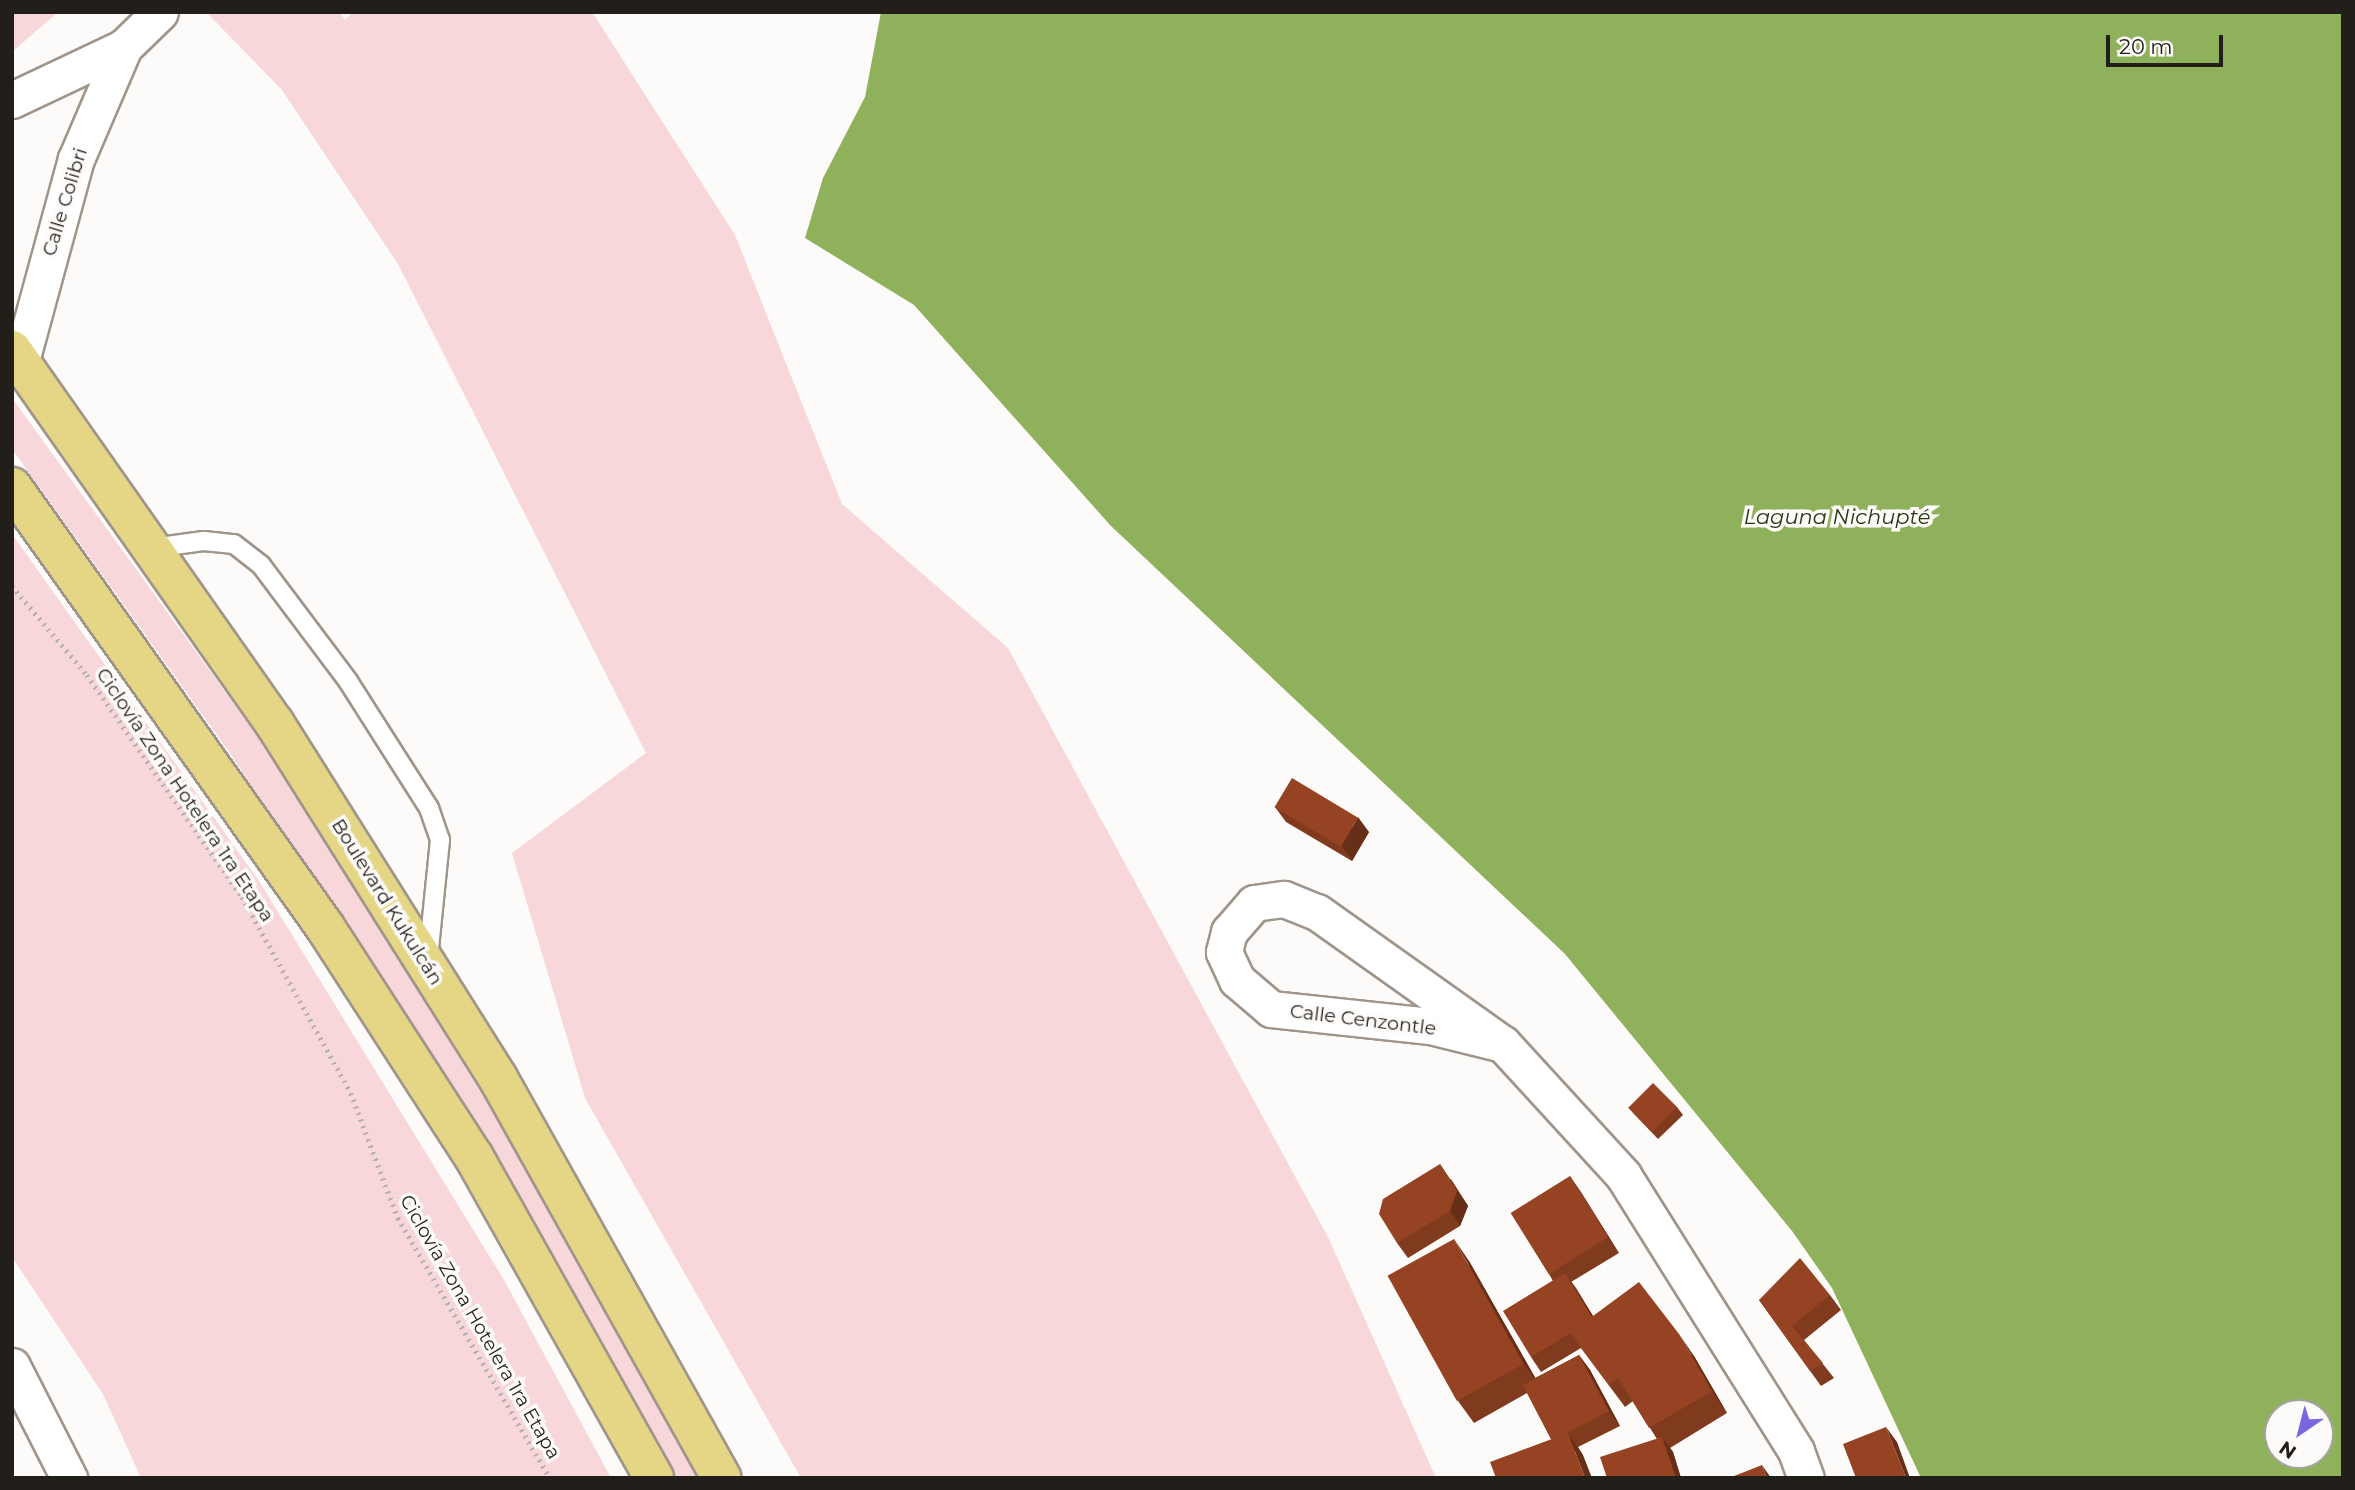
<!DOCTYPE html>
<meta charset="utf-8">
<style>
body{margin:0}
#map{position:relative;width:2355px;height:1490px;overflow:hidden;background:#fdfbf9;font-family:Montserrat,sans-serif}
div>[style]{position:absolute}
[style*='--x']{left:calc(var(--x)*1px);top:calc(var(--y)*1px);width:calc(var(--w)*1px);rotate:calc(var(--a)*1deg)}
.green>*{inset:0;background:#f8d7da}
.water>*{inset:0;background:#90b15b}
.path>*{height:4.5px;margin-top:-2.25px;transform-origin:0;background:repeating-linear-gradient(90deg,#b3b0ae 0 2px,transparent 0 7px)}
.roads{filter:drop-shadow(2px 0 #9f958a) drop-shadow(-2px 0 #9f958a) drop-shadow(0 2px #9f958a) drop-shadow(0 -2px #9f958a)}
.lane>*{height:18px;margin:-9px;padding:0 9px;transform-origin:9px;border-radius:9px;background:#fff}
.street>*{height:35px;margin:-17.5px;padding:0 17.5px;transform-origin:17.5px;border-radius:17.5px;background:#fff}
.primary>*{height:38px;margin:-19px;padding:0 19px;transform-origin:19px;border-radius:19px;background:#e5d685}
.wall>*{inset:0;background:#803a1e}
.shaded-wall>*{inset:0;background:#682f18}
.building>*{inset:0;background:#954323;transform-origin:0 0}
span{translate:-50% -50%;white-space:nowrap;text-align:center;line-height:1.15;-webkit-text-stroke:7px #fdfbf9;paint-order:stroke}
.street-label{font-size:19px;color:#221e1a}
.water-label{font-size:21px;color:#2a3713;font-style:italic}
.frame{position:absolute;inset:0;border:14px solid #221e1a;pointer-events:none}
.north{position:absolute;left:2264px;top:1399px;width:70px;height:70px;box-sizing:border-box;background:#fdfbf9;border:2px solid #a5a3a0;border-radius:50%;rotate:215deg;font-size:19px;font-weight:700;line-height:28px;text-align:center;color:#221e1a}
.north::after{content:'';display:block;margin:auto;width:24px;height:32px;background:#7967e2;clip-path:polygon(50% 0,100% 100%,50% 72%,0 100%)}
.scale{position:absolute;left:2106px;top:35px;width:117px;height:32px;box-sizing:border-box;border:4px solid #221e1a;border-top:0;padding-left:9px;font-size:21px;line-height:24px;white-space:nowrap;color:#221e1a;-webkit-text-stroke:5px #fdfbf9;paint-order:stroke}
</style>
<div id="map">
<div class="green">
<div style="clip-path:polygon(12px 12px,58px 12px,12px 52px)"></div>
<div style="clip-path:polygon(206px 12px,340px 12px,345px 20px,353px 12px,592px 12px,735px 235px,842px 504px,1008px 648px,1329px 1239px,1436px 1478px,801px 1478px,585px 1098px,512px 853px,646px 753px,398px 264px,282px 90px)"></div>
<div style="clip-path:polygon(12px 398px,257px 736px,482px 1090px,703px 1478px,672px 1478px,455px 1110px,232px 756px,12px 449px)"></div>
<div style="clip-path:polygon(12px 534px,259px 881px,504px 1280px,611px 1478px,141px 1478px,103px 1394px,12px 1257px)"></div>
</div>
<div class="water">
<div style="clip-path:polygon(evenodd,881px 12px,2343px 12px,2343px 1478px,1921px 1478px,1832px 1288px,1792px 1231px,1565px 954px,1111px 526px,914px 305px,805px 238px,823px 178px,865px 97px,881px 12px,2278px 1413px,2320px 1413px,2320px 1455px,2278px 1455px,2278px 1413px)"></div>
</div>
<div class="path">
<div style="--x:12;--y:586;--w:116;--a:49.9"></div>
<div style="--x:87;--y:675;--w:271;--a:55.1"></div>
<div style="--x:242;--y:897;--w:224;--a:60.9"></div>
<div style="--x:351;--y:1093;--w:134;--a:69.4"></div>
<div style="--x:398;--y:1218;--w:301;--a:59.7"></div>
</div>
<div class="roads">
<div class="lane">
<div style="--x:152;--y:548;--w:52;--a:-7.7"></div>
<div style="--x:204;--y:541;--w:30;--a:6"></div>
<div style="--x:234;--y:544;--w:34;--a:38"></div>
<div style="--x:261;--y:565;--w:145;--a:53.1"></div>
<div style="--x:348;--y:681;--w:151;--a:57.5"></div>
<div style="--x:429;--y:808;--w:34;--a:71"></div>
<div style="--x:440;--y:840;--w:120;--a:95.8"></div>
</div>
<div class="street">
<div style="--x:12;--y:100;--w:124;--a:-25.3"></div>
<div style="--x:124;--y:47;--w:50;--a:-44.2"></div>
<div style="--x:21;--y:361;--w:209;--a:-74.8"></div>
<div style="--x:76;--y:159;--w:122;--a:-66.8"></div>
<div style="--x:1503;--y:1044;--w:75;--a:-166.1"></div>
<div style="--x:1430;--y:1026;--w:160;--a:-173.9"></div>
<div style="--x:1271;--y:1009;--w:45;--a:-139.5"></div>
<div style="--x:1237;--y:980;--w:31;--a:-115"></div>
<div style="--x:1224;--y:952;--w:21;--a:-76"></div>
<div style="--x:1229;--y:932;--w:38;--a:-49"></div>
<div style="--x:1254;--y:903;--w:30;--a:-8"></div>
<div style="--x:1284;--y:899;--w:35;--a:22"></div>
<div style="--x:1317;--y:912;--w:228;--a:35.4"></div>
<div style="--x:1503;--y:1044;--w:178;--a:47.5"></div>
<div style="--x:1623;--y:1175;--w:326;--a:57.9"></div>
<div style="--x:1796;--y:1451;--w:29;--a:70"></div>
<div style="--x:12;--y:1366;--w:126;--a:63"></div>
</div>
<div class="primary">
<div style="--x:12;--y:350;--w:457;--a:54.9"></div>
<div style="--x:275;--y:724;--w:418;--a:57.8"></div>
<div style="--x:498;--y:1078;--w:458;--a:60.8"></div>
<div style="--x:12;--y:487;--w:540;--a:54.57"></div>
<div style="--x:325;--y:927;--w:274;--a:57.1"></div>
<div style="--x:474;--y:1157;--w:368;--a:60.7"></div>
</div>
</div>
<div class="wall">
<div style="clip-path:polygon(1275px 807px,1369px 832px,1352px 861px,1286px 822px)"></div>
<div style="clip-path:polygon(1628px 1107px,1677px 1107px,1683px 1115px,1658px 1139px,1634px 1114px)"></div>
<div style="clip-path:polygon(1570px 1176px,1619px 1253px,1571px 1282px,1593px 1316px,1694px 1356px,1727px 1413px,1670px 1448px,1673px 1452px,1681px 1478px,1607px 1478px,1657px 1439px,1633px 1401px,1625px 1407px,1581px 1348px,1541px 1372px,1531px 1357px,1553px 1281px,1549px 1274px)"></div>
<div style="clip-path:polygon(1451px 1179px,1468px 1206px,1460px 1226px,1408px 1258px,1397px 1243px)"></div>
<div style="clip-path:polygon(1469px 1261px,1535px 1378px,1579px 1355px,1590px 1370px,1620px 1426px,1578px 1447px,1583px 1455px,1551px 1439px,1527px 1393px,1474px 1423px,1458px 1401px)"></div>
<div style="clip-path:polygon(1830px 1295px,1841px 1310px,1804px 1340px,1834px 1378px,1821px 1386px,1759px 1300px)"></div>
</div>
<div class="shaded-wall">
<div style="clip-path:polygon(1358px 817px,1369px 832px,1352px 861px,1342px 846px)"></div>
<div style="clip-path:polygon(1440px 1164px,1468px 1206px,1460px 1226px,1450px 1211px)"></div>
<div style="clip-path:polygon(1570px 1176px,1581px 1192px,1619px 1253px,1608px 1237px)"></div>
<div style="clip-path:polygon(1454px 1239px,1469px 1261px,1540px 1386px,1524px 1364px)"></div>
<div style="clip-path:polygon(1565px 1273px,1576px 1288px,1604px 1334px,1593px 1319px)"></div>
<div style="clip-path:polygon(1679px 1334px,1694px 1356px,1727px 1413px,1712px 1391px)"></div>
<div style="clip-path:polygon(1579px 1355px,1590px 1370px,1620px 1426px,1609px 1411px)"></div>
<div style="clip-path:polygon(1886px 1427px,1897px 1442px,1910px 1478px,1906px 1478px)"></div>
<div style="clip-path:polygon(1568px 1433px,1583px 1455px,1592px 1478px,1585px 1478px)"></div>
<div style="clip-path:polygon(1662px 1437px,1673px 1452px,1681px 1478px,1676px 1478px)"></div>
<div style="clip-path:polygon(1762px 1465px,1771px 1478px,1767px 1478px)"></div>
</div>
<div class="building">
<div style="left:1292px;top:778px;width:77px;height:34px;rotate:31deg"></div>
<div style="left:1653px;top:1083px;width:34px;height:35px;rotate:45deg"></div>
<div style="clip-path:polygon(1440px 1164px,1457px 1191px,1450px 1211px,1397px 1243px,1379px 1214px,1383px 1199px)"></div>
<div style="left:1570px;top:1176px;width:72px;height:70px;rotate:58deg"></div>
<div style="left:1454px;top:1239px;width:143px;height:76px;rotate:61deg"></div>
<div style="clip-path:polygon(1800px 1258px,1830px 1295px,1792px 1326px,1823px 1363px,1810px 1371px,1759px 1300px)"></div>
<div style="clip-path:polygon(1565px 1273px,1592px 1317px,1574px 1331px,1531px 1357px,1503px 1311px)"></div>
<div style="clip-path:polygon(1639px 1282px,1679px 1334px,1712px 1391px,1649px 1428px,1618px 1378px,1609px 1385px,1570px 1333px)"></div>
<div style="clip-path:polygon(1579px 1355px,1609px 1411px,1565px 1434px,1551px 1439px,1523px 1385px)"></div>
<div style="clip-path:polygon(1886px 1427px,1906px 1478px,1856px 1478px,1843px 1444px)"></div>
<div style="clip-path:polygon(1568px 1433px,1585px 1478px,1496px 1478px,1490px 1462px)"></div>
<div style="clip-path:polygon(1662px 1437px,1676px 1478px,1607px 1478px,1600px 1457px)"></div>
<div style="clip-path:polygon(1762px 1465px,1767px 1478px,1729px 1478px)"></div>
</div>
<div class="street-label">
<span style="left:65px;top:202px;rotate:-73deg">Calle Colibri</span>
<span style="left:185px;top:795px;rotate:56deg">Ciclovía Zona Hotelera 1ra Etapa</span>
<span style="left:387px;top:902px;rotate:58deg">Boulevard Kukulcán</span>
<span style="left:1363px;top:1020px;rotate:7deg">Calle Cenzontle</span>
<span style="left:480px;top:1327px;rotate:60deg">Ciclovía Zona Hotelera 1ra Etapa</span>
</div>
<div class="water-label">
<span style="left:1837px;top:517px">Laguna Nichupté</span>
</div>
<div class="frame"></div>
<div class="north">N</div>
<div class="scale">20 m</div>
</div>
